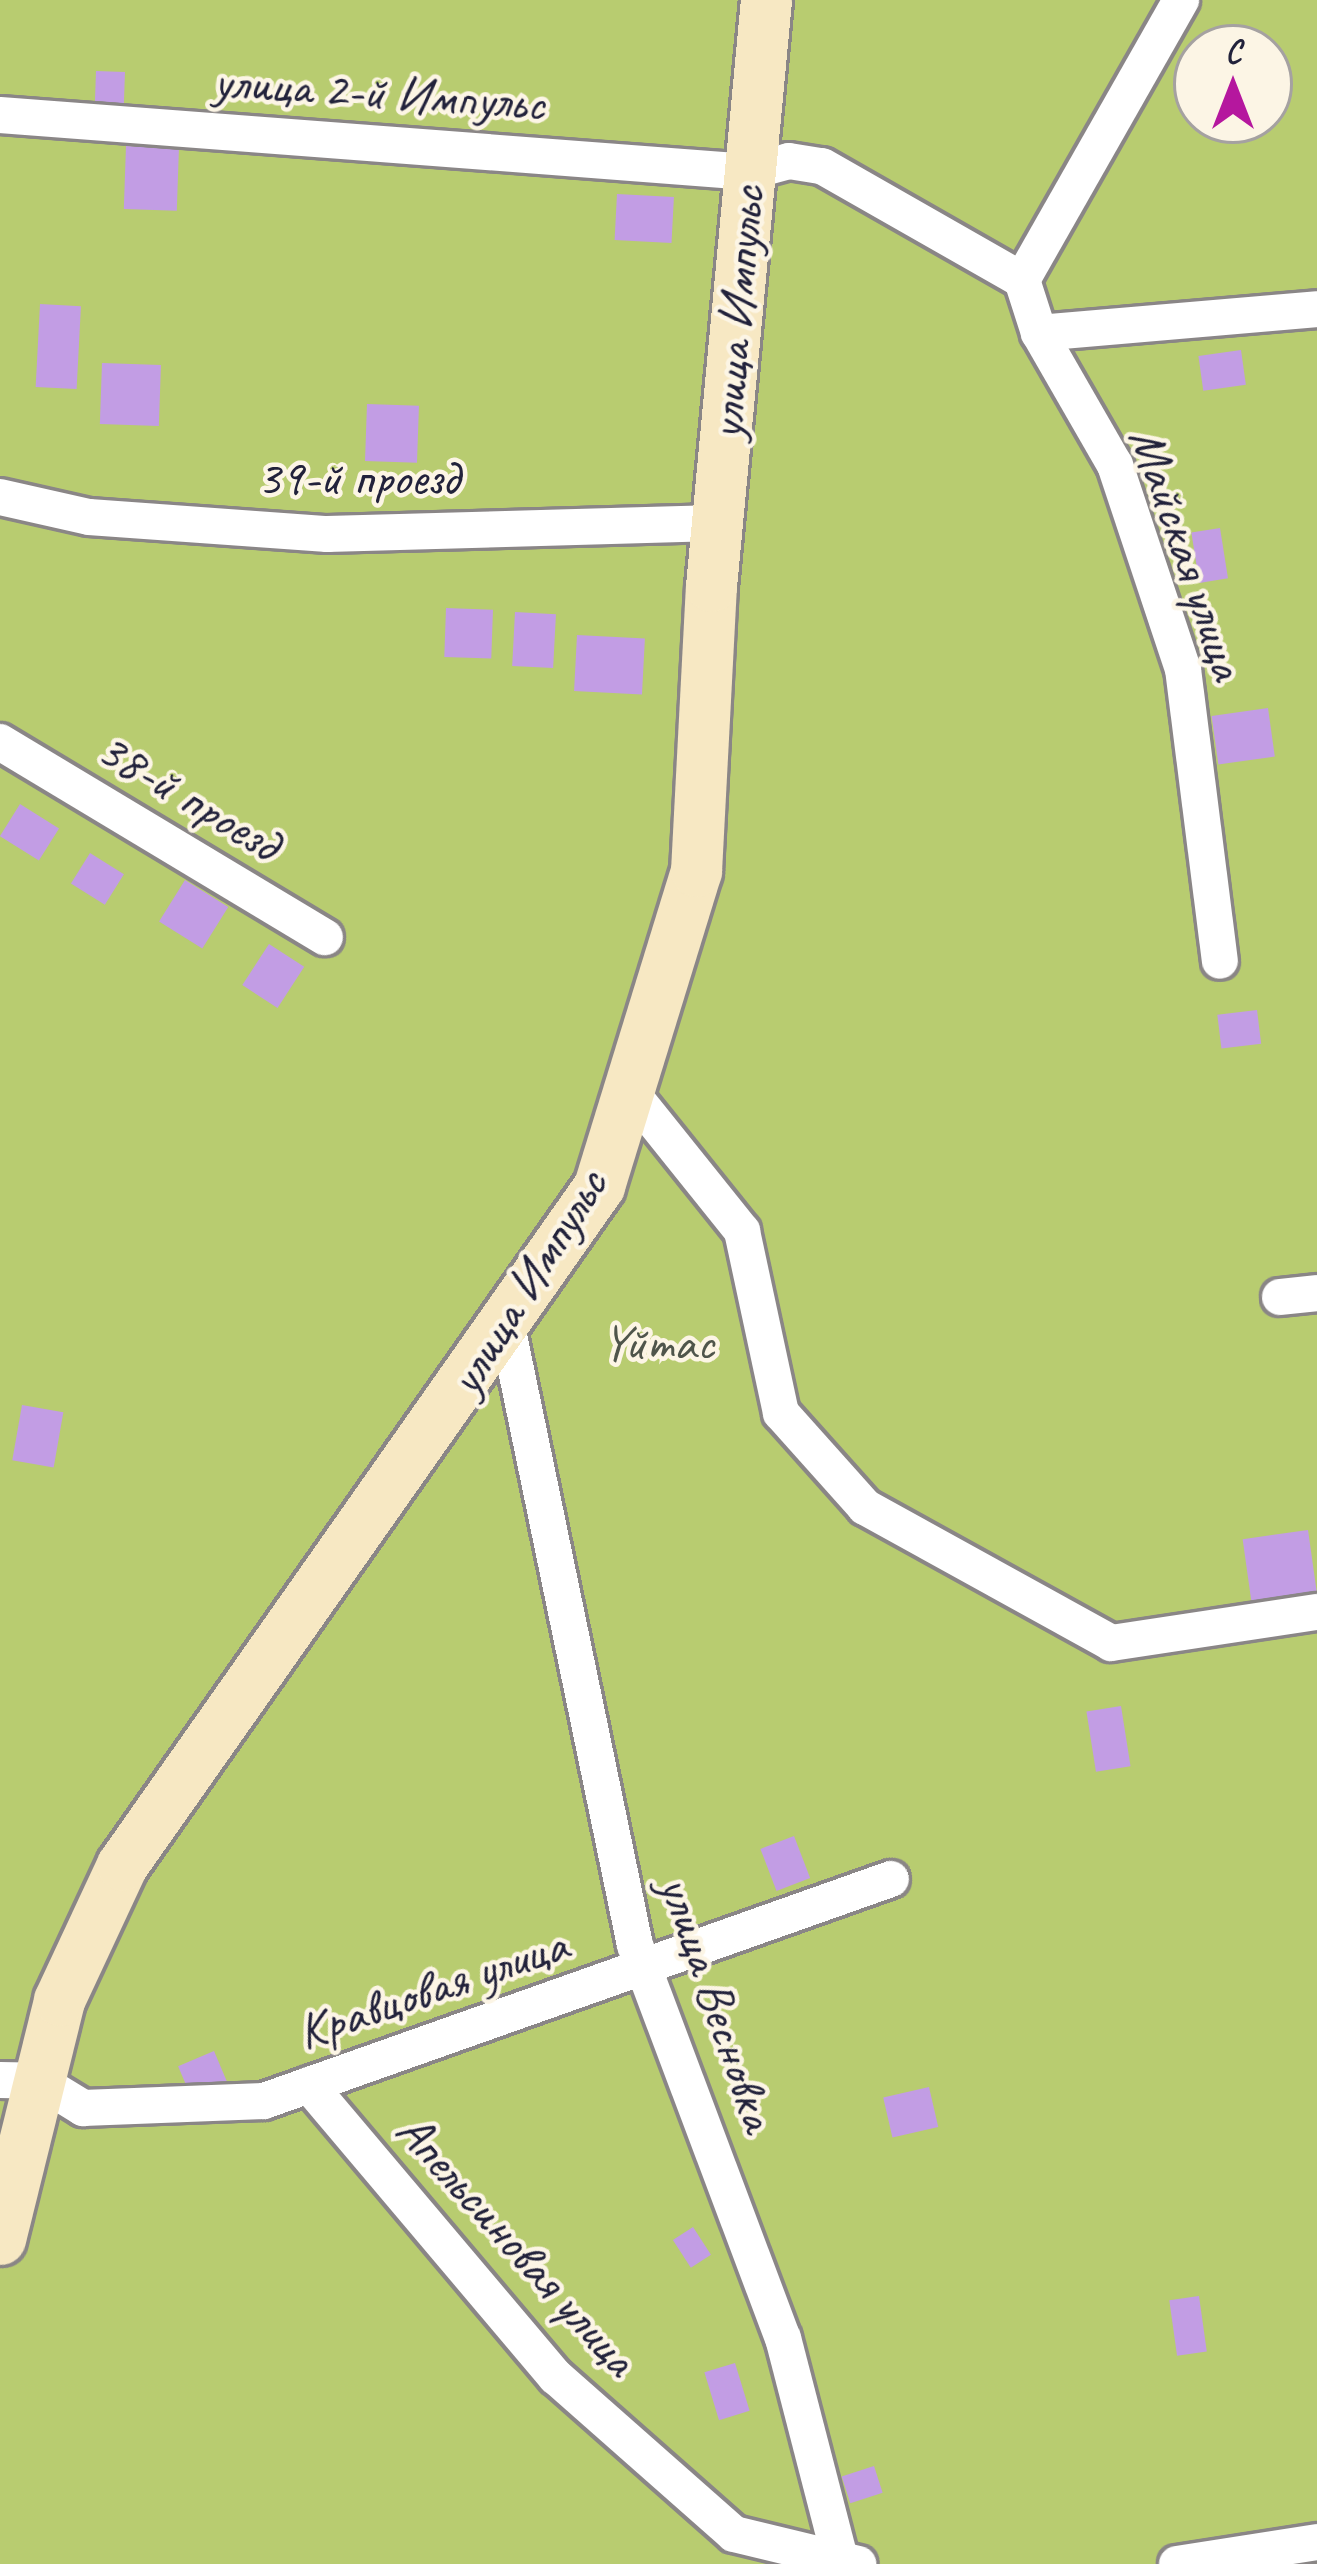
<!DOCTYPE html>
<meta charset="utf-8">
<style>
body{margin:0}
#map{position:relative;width:1317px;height:2564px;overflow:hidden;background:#f3ebd1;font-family:Caveat,sans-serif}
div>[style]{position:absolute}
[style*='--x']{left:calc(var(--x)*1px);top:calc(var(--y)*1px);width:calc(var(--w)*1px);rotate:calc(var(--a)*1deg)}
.green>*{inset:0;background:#b8cc70}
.building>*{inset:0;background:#c29de4;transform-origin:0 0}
.roads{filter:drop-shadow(3px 0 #8a8686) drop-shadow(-3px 0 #8a8686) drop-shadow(0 3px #8a8686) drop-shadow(0 -3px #8a8686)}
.street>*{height:36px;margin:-18px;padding:0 18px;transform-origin:18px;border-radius:18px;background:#fff}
.secondary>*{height:51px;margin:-25.5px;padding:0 25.5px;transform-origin:25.5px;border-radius:25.5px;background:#f7e8c3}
span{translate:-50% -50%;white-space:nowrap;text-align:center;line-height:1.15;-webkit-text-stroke:9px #fcf5e5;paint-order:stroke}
.street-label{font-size:51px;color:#22223b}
.park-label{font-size:51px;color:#4f554b}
.north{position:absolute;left:1173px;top:24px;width:120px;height:120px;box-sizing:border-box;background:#fcf5e5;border:3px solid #a5a1a1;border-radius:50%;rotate:0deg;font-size:33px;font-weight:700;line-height:48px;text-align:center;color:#22223b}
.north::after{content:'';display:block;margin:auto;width:42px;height:54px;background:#b5179e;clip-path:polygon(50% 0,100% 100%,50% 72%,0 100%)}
</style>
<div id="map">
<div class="green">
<div style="clip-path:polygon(evenodd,0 0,1317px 0,1317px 2564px,0 2564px,0 0,1197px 48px,1269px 48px,1269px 120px,1197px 120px,1197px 48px)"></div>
</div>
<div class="building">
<div style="left:96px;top:71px;width:29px;height:35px;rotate:2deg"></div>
<div style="left:126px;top:146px;width:53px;height:63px;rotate:2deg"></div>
<div style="left:617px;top:194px;width:57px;height:46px;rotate:3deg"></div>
<div style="left:40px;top:304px;width:41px;height:83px;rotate:3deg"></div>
<div style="left:1241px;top:350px;width:35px;height:43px;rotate:82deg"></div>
<div style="left:102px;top:363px;width:59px;height:61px;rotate:2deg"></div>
<div style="left:367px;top:404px;width:52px;height:57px;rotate:2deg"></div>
<div style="left:1220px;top:528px;width:51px;height:29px;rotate:81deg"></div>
<div style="left:446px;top:608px;width:47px;height:49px;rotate:2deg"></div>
<div style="left:515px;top:612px;width:41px;height:54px;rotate:3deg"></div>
<div style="left:577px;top:635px;width:68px;height:56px;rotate:3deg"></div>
<div style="left:1268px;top:708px;width:49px;height:57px;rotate:82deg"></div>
<div style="left:20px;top:804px;width:46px;height:38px;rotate:32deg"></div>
<div style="left:90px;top:853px;width:40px;height:36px;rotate:32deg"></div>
<div style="left:185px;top:880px;width:51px;height:49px;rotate:32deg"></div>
<div style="left:269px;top:944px;width:42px;height:49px;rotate:33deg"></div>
<div style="left:1257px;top:1010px;width:34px;height:40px;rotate:83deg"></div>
<div style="left:22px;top:1405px;width:42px;height:56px;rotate:10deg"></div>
<div style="left:1308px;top:1530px;width:67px;height:66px;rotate:82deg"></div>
<div style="left:1121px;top:1706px;width:61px;height:35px;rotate:81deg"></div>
<div style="left:794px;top:1836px;width:45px;height:36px;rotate:69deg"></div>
<div style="left:214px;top:2051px;width:33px;height:39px;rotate:67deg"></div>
<div style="left:929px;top:2087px;width:41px;height:47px;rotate:77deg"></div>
<div style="left:693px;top:2227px;width:33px;height:24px;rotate:57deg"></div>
<div style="left:1199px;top:2296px;width:56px;height:30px;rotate:82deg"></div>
<div style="left:735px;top:2363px;width:50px;height:32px;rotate:73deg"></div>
<div style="left:874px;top:2466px;width:28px;height:34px;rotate:72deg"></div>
</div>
<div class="roads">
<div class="street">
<div style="--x:0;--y:115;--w:751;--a:4.35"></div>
<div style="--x:749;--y:172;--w:41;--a:-15.4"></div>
<div style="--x:789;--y:161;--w:33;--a:9"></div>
<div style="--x:822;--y:166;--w:230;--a:29.7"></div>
<div style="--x:1022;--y:280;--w:56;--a:72.2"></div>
<div style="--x:1039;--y:333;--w:279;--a:-4.9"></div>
<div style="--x:1022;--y:280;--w:322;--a:-60.4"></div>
<div style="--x:1039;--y:333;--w:152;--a:60.1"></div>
<div style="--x:1115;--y:465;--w:215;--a:71.6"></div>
<div style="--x:1183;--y:669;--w:294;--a:82.8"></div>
<div style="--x:0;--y:497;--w:91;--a:12.7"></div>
<div style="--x:89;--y:517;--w:239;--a:4.1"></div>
<div style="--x:327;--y:534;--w:390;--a:-1.6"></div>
<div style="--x:0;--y:742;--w:379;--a:31"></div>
<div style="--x:629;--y:1090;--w:181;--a:51.3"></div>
<div style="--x:742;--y:1231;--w:186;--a:77.9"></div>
<div style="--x:781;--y:1413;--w:126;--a:48.2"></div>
<div style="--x:865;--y:1507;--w:281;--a:28.9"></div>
<div style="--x:1111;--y:1643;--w:208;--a:-8.6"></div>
<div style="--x:1280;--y:1297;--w:37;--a:-6"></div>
<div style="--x:507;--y:1326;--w:632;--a:78.32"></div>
<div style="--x:635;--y:1945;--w:420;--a:69.4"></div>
<div style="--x:783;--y:2338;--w:231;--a:75.5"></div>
<div style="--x:0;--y:2080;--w:39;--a:1"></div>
<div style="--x:39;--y:2081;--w:52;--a:31.5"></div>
<div style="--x:83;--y:2108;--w:181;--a:-2.2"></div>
<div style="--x:264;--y:2101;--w:665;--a:-19.5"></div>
<div style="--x:309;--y:2085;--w:382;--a:49.8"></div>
<div style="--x:556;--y:2377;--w:237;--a:41.4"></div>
<div style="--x:734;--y:2534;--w:128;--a:13.6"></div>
<div style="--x:1177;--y:2564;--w:142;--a:-8.9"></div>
</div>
<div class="secondary">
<div style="--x:0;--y:2239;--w:246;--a:-76.1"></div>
<div style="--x:59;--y:2000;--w:149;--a:-65"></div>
<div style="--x:122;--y:1865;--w:830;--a:-54.91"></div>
<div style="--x:599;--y:1186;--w:330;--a:-72.9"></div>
<div style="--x:696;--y:871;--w:285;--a:-87"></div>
<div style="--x:711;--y:586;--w:589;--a:-84.64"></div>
</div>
</div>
<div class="street-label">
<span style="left:379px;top:92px;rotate:4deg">улица 2-й Импульс</span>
<span style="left:736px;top:313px;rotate:-85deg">улица Импульс</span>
<span style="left:358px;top:477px">39-й проезд</span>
<span style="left:1188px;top:553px;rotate:71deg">Майская улица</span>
<span style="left:189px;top:796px;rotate:31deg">38-й проезд</span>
<span style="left:527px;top:1282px;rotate:-58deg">улица Импульс</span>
<span style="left:432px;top:1988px;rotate:-19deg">Кравцовая улица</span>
<span style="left:718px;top:2003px;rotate:71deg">улица Весновка</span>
<span style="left:517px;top:2244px;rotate:48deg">Апельсиновая улица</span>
</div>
<div class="park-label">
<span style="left:658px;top:1342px">Үйтас</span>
</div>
<div class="north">С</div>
</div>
